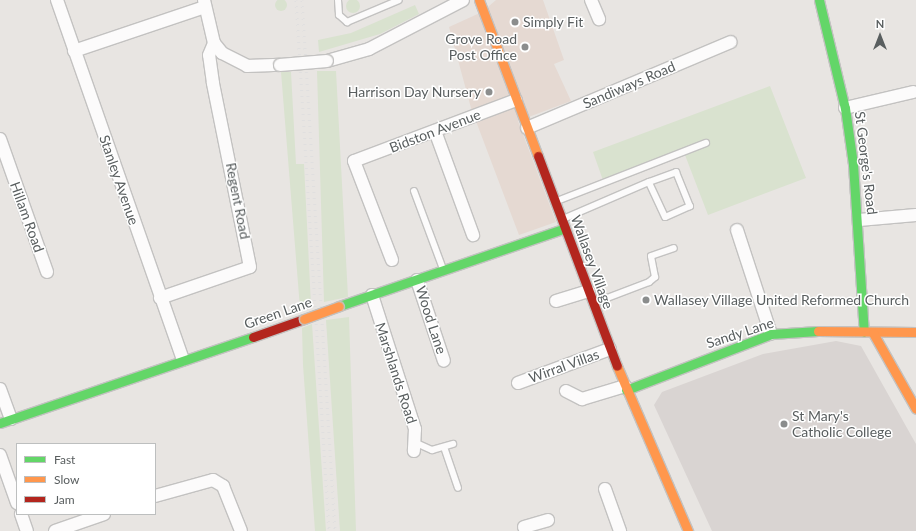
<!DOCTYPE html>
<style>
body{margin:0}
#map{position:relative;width:916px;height:531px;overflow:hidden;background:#e8e5e2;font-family:Lato,sans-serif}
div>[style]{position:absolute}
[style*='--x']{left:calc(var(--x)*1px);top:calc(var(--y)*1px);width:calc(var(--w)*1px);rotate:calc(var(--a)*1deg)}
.commercial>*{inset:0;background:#e5d9d2}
.education>*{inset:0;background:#d9d4d2}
.green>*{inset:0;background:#d9e2cf}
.round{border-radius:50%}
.roads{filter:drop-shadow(1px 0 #c3c2c1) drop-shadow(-1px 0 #c3c2c1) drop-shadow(0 1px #c3c2c1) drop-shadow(0 -1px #c3c2c1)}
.lane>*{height:6px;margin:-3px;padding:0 3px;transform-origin:3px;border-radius:3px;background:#fcfbfb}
.street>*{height:12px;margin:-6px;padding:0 6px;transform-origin:6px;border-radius:6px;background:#fcfbfb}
.fast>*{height:9px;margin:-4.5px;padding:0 4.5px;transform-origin:4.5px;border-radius:4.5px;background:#63d668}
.slow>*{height:9px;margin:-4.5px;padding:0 4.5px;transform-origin:4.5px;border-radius:4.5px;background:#ff974d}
.jam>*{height:9px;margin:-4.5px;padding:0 4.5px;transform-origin:4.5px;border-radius:4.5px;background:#b3261e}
.rail>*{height:3px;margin-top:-1.5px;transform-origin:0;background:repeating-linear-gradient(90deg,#e0dfdf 0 1px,transparent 0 6px)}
.bridges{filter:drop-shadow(1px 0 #c3c2c1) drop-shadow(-1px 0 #c3c2c1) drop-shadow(0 1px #c3c2c1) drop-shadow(0 -1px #c3c2c1)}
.street-bridge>*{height:12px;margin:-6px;padding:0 6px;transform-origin:6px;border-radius:6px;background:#fcfbfb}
.slow-bridge>*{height:9px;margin:-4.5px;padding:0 4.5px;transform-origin:4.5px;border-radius:4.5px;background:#ff974d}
.dots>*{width:11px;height:11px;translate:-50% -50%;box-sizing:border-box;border:2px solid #fff;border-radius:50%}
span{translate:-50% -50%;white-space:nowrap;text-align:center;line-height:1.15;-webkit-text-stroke:3px #fff;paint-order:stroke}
.poi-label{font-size:14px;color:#595e5f}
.left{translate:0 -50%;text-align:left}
.right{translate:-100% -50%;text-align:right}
.street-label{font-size:14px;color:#595e5f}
.legend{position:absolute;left:16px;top:443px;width:140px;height:72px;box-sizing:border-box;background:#fff;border:1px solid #bdbfbf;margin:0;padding:5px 7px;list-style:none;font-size:12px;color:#595e5f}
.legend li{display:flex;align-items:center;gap:8px;height:20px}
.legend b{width:20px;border:1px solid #bdbfbf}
.north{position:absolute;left:860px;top:16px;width:40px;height:40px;-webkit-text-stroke:3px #fff;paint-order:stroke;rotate:0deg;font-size:11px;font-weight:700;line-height:16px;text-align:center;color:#595e5f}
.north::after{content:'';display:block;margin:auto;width:14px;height:18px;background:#595e5f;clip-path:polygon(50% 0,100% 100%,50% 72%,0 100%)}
</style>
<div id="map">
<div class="commercial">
<div style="clip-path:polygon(496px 0,543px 0,564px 60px,554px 64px,571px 101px,518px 121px,556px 222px,519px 235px,471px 108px,449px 27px,482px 12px)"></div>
</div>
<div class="education">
<div style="clip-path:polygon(836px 341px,861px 346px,916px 444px,916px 531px,712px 531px,654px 405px,662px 392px,763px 354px)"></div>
</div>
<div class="green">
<div class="round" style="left:346px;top:-1px;width:14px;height:14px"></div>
<div class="round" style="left:275px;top:-1px;width:12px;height:12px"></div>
<div style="clip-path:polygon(415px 5px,419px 14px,380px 34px,319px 52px,318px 40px,351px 33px)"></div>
<div style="clip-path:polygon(317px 71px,336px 71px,348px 297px,324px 302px)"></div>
<div style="clip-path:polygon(281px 72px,291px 72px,296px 164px,304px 164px,311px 305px,300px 308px)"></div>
<div style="clip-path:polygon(770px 86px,806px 178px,708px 215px,685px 155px,605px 186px,593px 152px)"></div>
<div style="clip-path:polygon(349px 317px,356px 531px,340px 531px,326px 320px)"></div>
<div style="clip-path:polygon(312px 324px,326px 531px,315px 531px,303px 365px,302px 328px)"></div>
</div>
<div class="roads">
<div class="lane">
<div style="--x:338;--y:0;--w:15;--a:86"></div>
<div style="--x:339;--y:15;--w:11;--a:41"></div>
<div style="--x:347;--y:22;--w:56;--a:-22.9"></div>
<div style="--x:414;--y:191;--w:83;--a:69.6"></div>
<div style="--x:557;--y:201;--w:160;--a:-21.3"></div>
<div style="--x:563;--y:219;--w:94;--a:-23.3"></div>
<div style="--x:649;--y:182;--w:29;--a:-20"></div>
<div style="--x:676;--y:172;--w:37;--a:68"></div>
<div style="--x:690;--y:206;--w:27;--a:156"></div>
<div style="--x:665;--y:217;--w:38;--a:-115"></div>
<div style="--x:594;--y:303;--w:59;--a:-20.9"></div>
<div style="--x:649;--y:282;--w:8;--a:-40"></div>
<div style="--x:655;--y:277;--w:21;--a:-101"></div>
<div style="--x:651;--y:256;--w:24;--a:-19"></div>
<div style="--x:414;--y:442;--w:20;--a:24"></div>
<div style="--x:432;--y:450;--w:22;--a:-16"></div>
<div style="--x:444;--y:447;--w:43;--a:71.1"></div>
</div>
<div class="street">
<div style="--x:57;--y:0;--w:381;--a:70.7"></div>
<div style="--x:204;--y:0;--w:44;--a:76.9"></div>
<div style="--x:214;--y:43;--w:13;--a:51"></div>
<div style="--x:222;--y:53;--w:28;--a:27"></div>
<div style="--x:247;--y:66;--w:33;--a:-2"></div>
<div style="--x:591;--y:0;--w:21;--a:67"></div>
<div style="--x:74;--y:51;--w:138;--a:-18.6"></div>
<div style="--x:327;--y:61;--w:44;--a:-15.9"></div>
<div style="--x:369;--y:49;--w:106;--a:-27.5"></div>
<div style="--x:845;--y:108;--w:70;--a:-13.2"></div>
<div style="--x:527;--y:128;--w:221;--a:-22.9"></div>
<div style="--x:435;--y:131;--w:111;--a:69.9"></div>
<div style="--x:0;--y:139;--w:141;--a:70.5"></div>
<div style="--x:859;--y:220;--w:57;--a:-5"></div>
<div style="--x:737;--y:230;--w:109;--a:71.9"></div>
<div style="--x:392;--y:260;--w:106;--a:-111"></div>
<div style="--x:354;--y:161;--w:173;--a:-20.6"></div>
<div style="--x:417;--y:280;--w:85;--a:71.6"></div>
<div style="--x:372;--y:295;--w:141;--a:72.2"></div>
<div style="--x:415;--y:429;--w:22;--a:93"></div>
<div style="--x:160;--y:298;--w:95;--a:-19"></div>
<div style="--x:250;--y:267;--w:188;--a:-101.4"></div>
<div style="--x:213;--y:83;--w:28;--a:-98"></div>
<div style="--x:209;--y:55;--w:13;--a:-67"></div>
<div style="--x:556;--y:301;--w:34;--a:-17"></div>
<div style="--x:518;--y:383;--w:98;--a:-20.3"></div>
<div style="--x:0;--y:389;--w:32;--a:70"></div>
<div style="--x:566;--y:391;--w:18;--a:27"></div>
<div style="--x:582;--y:399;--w:45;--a:-16.8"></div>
<div style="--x:0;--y:455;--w:51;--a:70.5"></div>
<div style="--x:605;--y:489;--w:45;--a:70.3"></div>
<div style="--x:155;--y:496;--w:60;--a:-15.4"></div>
<div style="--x:213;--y:480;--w:12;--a:31"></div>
<div style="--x:223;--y:486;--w:48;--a:68.2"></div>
<div style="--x:21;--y:514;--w:18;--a:71"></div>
<div style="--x:524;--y:527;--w:25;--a:-16"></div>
<div style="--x:55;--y:531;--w:52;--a:-19.1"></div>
</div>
<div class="fast">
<div style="--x:819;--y:0;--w:111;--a:76.5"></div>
<div style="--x:845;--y:108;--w:57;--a:81.9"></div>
<div style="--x:853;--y:164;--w:168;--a:86.3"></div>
<div style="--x:339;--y:306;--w:239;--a:-19"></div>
<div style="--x:626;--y:390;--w:155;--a:-21.1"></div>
<div style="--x:771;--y:334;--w:47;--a:-3.7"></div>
<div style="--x:0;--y:423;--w:267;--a:-18.8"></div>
</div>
<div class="slow">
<div style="--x:479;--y:0;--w:167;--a:69.3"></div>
<div style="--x:818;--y:331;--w:98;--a:0.6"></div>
<div style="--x:873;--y:333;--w:87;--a:60.5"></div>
<div style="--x:617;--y:366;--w:180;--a:66.7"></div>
</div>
<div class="jam">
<div style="--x:538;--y:156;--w:224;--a:69.4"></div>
<div style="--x:253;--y:337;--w:54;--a:-19.4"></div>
</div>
</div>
<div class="rail">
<div style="--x:296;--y:0;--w:532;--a:86.44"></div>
<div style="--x:302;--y:0;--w:532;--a:86.44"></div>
</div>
<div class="bridges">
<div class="street-bridge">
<div style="--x:280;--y:65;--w:47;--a:-4.9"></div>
</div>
<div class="slow-bridge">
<div style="--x:304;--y:319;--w:37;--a:-20"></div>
</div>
</div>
<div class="dots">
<div style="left:515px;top:22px;background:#8b8d8d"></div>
<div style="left:525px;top:47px;background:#8b8d8d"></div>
<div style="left:489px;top:92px;background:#8b8d8d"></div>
<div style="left:646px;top:300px;background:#8b8d8d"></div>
<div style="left:784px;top:424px;background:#8b8d8d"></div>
</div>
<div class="poi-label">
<span class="left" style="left:523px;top:22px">Simply Fit</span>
<span class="right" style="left:517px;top:47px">Grove Road<br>Post Office</span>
<span class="right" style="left:481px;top:92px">Harrison Day Nursery</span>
<span class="left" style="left:654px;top:300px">Wallasey Village United Reformed Church</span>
<span class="left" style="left:792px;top:424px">St Mary's<br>Catholic College</span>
</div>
<div class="street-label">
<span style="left:629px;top:85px;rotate:-23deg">Sandiways Road</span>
<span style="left:435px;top:131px;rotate:-21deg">Bidston Avenue</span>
<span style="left:866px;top:163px;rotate:83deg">St George's Road</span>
<span style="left:119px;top:180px;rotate:71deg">Stanley Avenue</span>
<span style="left:238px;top:201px;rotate:79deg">Regent Road</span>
<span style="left:27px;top:217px;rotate:70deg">Hillam Road</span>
<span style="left:592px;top:262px;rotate:70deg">Wallasey Village</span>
<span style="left:278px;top:313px;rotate:-19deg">Green Lane</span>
<span style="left:431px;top:320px;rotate:72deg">Wood Lane</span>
<span style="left:740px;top:333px;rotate:-18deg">Sandy Lane</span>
<span style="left:564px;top:366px;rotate:-20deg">Wirral Villas</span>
<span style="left:396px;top:373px;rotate:72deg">Marshlands Road</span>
</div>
<ul class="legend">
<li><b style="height:5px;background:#63d668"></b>Fast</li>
<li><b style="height:5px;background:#ff974d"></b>Slow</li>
<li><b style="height:5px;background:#b3261e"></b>Jam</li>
</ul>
<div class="north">N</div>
</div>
